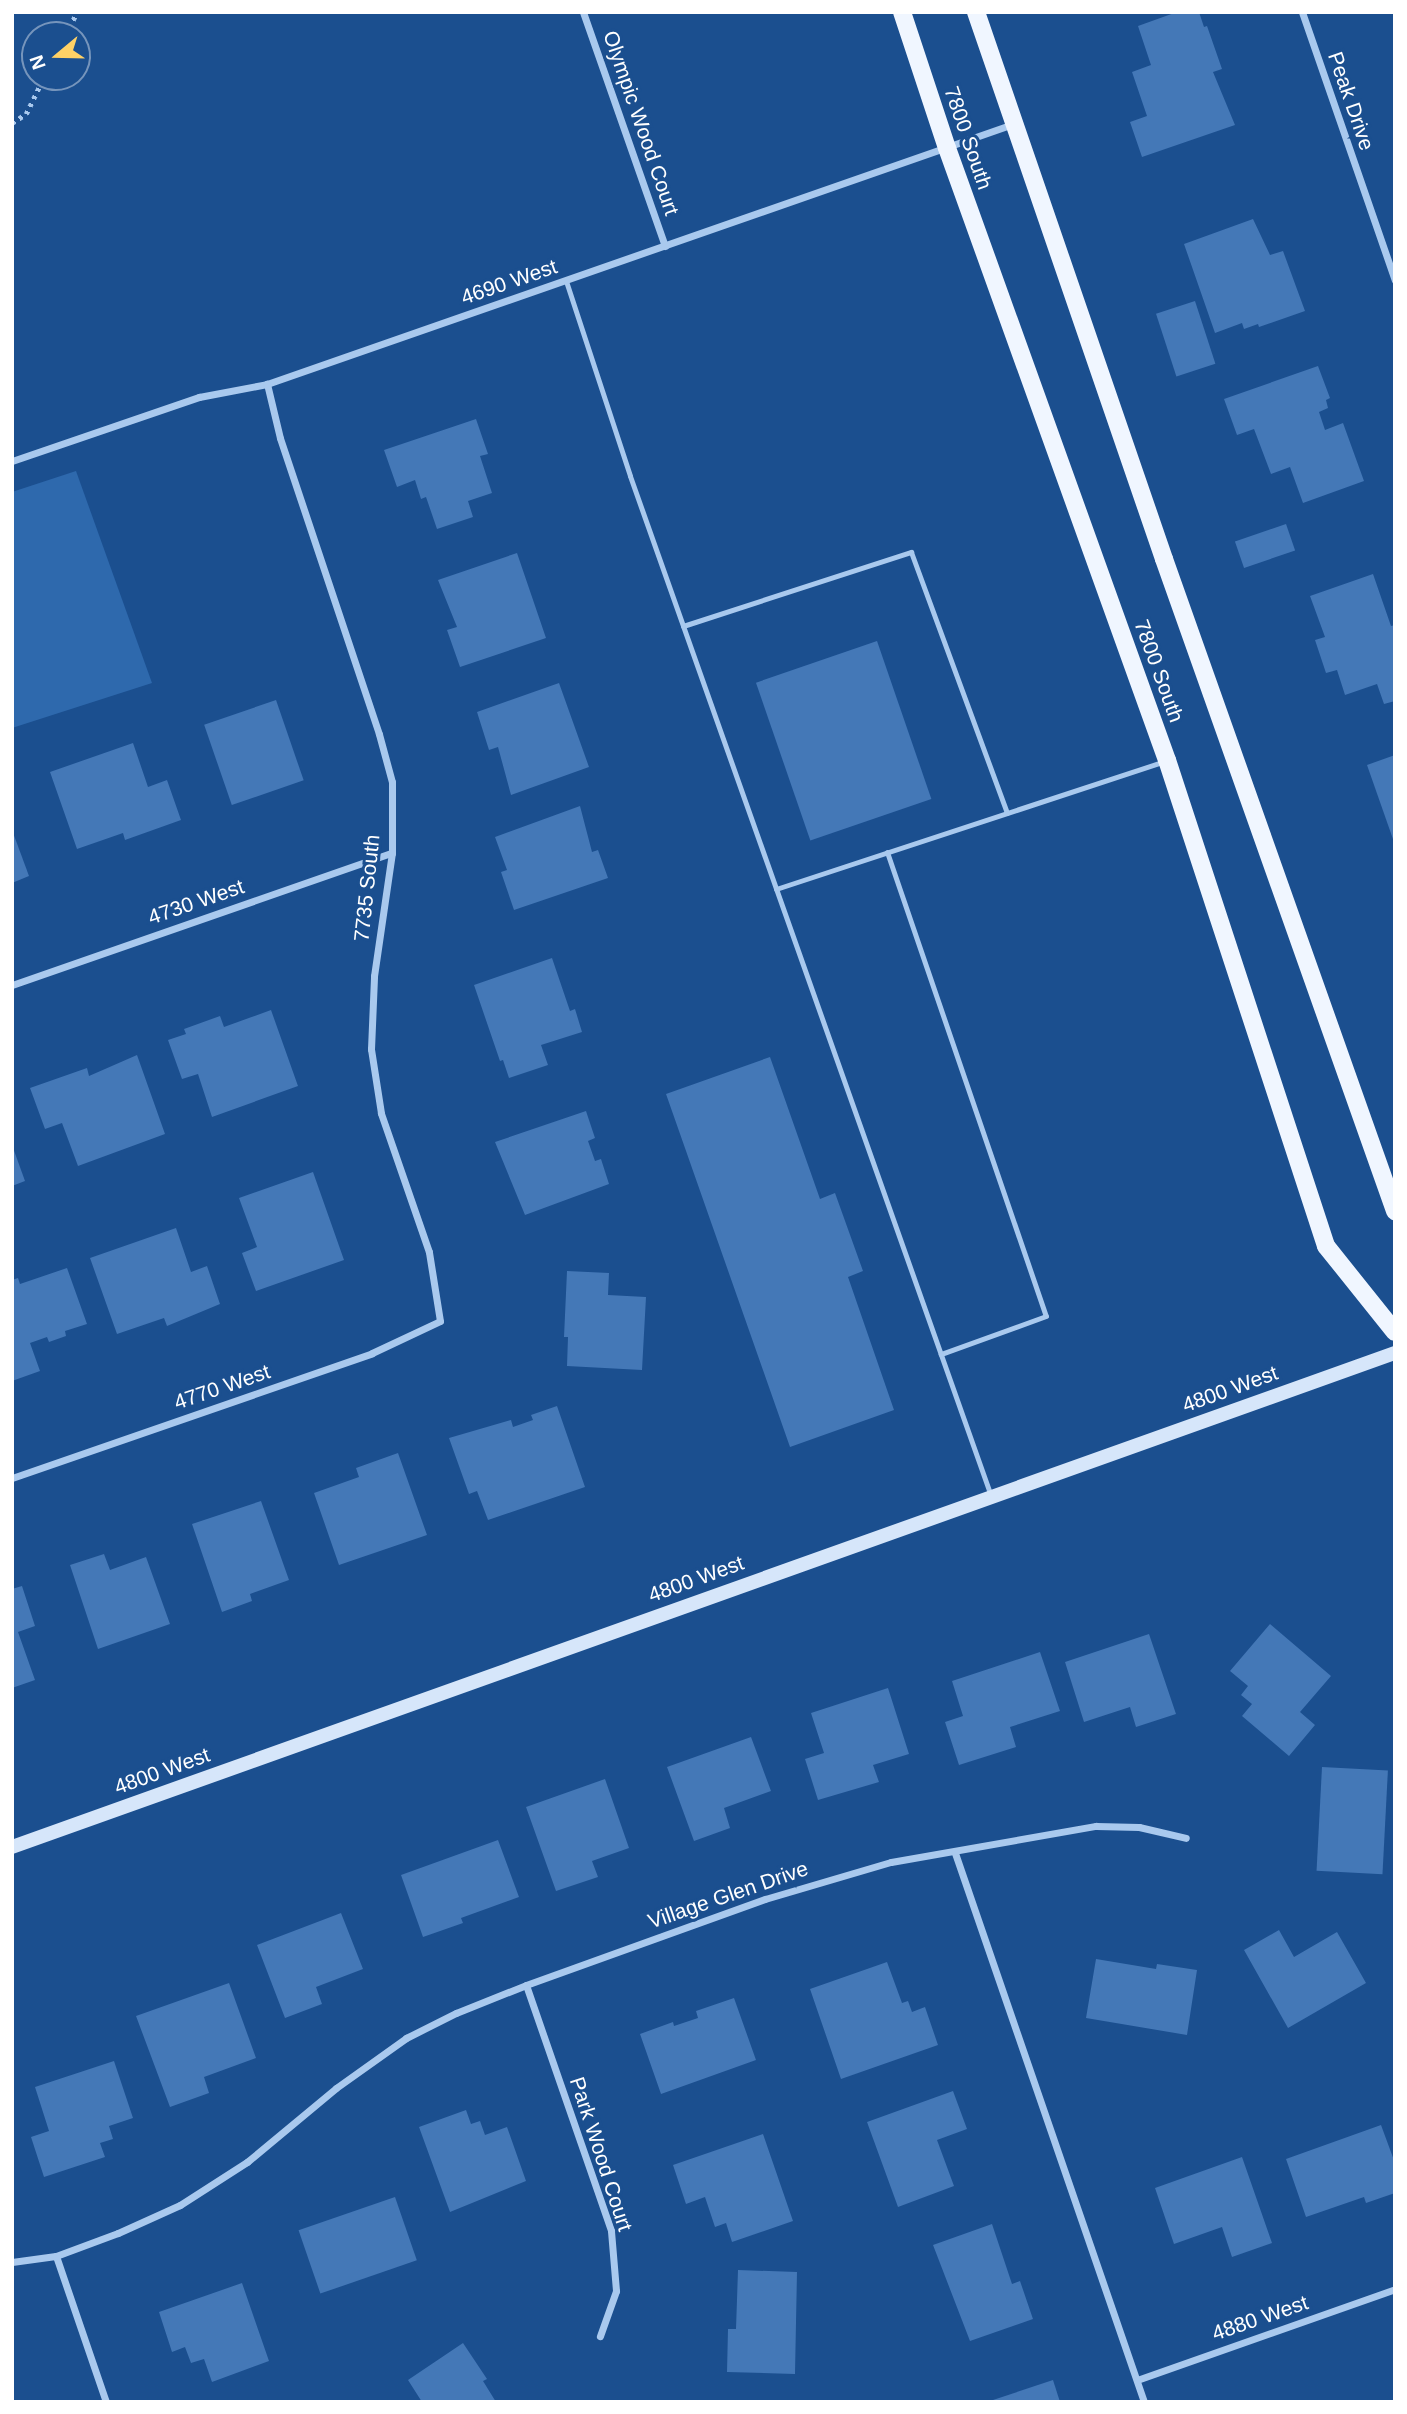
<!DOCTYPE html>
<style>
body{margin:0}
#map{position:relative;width:1407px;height:2414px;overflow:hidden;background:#1b4f8f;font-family:Arial,sans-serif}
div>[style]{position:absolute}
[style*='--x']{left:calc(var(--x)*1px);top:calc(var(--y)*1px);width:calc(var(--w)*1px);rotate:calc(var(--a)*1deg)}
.green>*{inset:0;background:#2e69ad}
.building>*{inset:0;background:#4478b7;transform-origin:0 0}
.path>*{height:4.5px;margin-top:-2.25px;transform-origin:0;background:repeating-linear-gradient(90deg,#a9c9ee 0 3.5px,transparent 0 8.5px)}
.service>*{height:5px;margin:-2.5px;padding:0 2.5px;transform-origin:2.5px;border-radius:2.5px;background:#a9c9ee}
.minor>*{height:7px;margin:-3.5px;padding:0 3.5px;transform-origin:3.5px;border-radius:3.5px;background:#a9c9ee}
.secondary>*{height:14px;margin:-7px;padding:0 7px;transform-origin:7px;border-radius:7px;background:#d6e6fa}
.primary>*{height:18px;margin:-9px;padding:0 9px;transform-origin:9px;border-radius:9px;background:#f0f6ff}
span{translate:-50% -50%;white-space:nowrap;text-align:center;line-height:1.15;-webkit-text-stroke:6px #1b4f8f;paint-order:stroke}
.street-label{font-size:21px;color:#fff}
.frame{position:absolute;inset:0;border:14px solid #fff;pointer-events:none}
.north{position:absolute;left:21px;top:21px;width:70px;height:70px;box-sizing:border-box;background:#1b4f8f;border:2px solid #7695bc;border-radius:50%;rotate:251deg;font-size:19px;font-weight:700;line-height:28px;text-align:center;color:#fff}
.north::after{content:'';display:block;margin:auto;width:24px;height:32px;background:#ffd166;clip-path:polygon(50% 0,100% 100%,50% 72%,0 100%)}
</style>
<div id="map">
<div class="green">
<div style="clip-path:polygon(76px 471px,152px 683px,12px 728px,12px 492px)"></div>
</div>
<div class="building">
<div style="clip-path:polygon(1177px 12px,1199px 12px,1204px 27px,1207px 26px,1222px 69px,1213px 72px,1235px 125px,1142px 157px,1130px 122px,1147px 116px,1132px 72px,1151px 65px,1138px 26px)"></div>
<div style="clip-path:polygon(1253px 219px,1270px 255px,1283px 251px,1305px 311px,1259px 327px,1258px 324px,1244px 329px,1242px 323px,1215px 333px,1184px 244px)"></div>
<div style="left:1195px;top:301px;width:66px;height:41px;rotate:72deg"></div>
<div style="clip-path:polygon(1318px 366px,1330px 398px,1326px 400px,1328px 408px,1319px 412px,1325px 430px,1343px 423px,1364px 481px,1303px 503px,1290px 467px,1271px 474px,1254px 429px,1237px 435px,1224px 399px)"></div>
<div style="clip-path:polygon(476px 419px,488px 454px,480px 456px,492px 493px,468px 501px,473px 517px,437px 529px,426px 497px,421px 499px,415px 480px,397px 487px,384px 450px)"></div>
<div style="left:1286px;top:524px;width:28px;height:54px;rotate:71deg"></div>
<div style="clip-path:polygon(517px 553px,546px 638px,460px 667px,447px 630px,457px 627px,438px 580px)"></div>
<div style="clip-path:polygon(1373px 574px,1391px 626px,1395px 625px,1395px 701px,1384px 704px,1377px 684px,1345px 695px,1337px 670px,1326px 673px,1315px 640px,1325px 637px,1310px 596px)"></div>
<div style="left:877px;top:641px;width:167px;height:128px;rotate:71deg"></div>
<div style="clip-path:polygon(559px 683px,589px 767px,511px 795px,498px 747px,489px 750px,477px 712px)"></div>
<div style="left:276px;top:700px;width:85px;height:76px;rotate:71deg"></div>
<div style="clip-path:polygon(133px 743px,148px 787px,167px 780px,181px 820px,125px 840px,123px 833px,77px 849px,50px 772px)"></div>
<div style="clip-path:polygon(1395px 755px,1395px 842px,1394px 842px,1367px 765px)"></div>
<div style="clip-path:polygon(580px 806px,592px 852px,598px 850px,608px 878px,514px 910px,501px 872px,507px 870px,495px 837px)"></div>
<div style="clip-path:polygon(12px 830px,29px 876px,12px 883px)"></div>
<div style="clip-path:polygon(552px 958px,570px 1011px,575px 1009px,582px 1032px,541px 1045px,548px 1065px,509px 1078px,503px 1060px,500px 1061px,474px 985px)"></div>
<div style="clip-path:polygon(271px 1010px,298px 1086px,212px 1117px,198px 1074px,182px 1079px,168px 1040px,186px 1034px,184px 1029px,220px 1016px,224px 1027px)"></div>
<div style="clip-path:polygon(137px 1055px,165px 1134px,78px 1166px,62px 1123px,45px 1129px,30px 1088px,87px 1068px,89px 1076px)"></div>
<div style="clip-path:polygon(770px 1057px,820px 1199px,835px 1193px,863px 1271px,848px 1277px,894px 1410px,790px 1447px,666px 1094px)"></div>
<div style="clip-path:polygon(586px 1111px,595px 1138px,588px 1141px,595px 1161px,601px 1159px,609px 1184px,525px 1215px,495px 1142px)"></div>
<div style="clip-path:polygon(12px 1145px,25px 1181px,12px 1186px)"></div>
<div style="clip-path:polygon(313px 1172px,344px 1260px,256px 1291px,242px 1253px,257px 1247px,239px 1198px)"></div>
<div style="clip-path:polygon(176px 1228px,191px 1272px,207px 1266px,220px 1304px,167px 1326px,164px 1318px,117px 1334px,90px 1258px)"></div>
<div style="clip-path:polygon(67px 1268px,87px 1324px,65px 1331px,66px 1336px,49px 1342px,47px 1337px,30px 1343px,40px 1371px,12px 1381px,12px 1280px,18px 1278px,20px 1284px)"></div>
<div style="clip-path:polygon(567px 1271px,609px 1273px,608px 1295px,646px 1297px,642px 1370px,567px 1366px,568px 1337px,564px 1337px)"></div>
<div style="clip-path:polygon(557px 1406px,585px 1487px,488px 1520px,477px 1491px,469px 1494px,449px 1438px,511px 1420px,513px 1427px,533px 1420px,531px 1415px)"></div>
<div style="clip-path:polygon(398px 1453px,427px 1535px,339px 1565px,314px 1493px,359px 1477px,356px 1468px)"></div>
<div style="clip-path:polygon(261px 1501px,289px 1580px,250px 1594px,252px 1601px,222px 1612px,192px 1524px)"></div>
<div style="clip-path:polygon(104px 1554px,110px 1570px,146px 1557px,170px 1624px,98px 1649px,70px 1565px)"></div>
<div style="clip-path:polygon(22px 1586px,35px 1626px,18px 1632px,35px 1680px,12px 1688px,12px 1589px)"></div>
<div style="clip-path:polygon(1270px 1624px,1331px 1676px,1300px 1712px,1315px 1725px,1289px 1756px,1242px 1716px,1252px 1704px,1241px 1695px,1248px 1686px,1230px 1671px)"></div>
<div style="clip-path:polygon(1149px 1634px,1176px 1714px,1136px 1727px,1130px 1707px,1084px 1722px,1065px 1662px)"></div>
<div style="clip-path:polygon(1040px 1652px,1060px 1711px,1010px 1727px,1016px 1747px,959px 1765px,945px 1722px,963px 1716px,952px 1681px)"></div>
<div style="clip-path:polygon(888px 1688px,909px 1754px,873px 1765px,879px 1782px,818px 1800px,805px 1759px,824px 1753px,811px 1713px)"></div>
<div style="clip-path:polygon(751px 1737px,771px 1791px,724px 1808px,730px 1828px,694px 1841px,667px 1767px)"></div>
<div style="left:1322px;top:1767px;width:66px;height:104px;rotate:3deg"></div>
<div style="clip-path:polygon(605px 1779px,629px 1848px,592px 1861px,598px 1877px,556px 1891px,526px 1807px)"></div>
<div style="clip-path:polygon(498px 1840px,519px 1897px,461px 1918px,463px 1923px,423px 1937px,401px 1875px)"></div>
<div style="clip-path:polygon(341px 1913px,363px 1969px,316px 1987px,322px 2004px,285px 2018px,257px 1945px)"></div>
<div style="clip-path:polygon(1279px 1930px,1294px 1957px,1337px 1932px,1366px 1983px,1288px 2028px,1244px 1950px)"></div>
<div style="clip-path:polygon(1096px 1959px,1156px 1969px,1157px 1964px,1197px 1970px,1187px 2035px,1086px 2018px)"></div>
<div style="clip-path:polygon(887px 1962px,902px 2003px,908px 2001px,912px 2012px,925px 2007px,938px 2045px,841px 2079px,810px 1989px)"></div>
<div style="clip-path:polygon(229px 1983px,256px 2058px,204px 2077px,209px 2093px,170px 2107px,136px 2016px)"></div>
<div style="clip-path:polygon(734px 1998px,756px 2060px,661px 2094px,640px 2034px,673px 2022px,674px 2026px,698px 2018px,696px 2011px)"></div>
<div style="clip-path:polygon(114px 2061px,133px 2118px,109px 2126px,113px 2139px,100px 2143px,105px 2157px,44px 2177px,31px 2137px,49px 2131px,35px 2087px)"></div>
<div style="clip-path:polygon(953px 2091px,967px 2129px,937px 2140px,954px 2186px,898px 2207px,867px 2122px)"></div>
<div style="clip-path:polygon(466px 2110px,471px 2124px,480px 2121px,485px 2135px,507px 2127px,526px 2181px,450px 2212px,419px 2127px)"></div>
<div style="clip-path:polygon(1381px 2125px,1395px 2163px,1395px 2193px,1366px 2203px,1364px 2197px,1306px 2217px,1286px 2159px)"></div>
<div style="clip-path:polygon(763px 2134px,793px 2221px,732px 2242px,726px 2223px,715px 2227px,705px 2197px,686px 2204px,673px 2165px)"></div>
<div style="clip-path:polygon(1242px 2157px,1272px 2243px,1232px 2257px,1222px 2227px,1174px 2244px,1155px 2188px)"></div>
<div style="left:395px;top:2197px;width:67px;height:102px;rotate:71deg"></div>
<div style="clip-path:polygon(992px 2224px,1012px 2284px,1020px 2281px,1033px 2319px,970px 2341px,933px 2245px)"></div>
<div style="clip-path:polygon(738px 2270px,797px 2272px,795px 2374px,727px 2372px,728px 2329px,736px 2329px)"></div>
<div style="clip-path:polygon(242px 2283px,269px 2361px,212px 2382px,204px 2359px,191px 2363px,185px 2347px,172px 2352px,159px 2312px)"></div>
<div style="clip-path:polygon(463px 2343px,487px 2379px,483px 2381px,496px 2402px,422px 2402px,408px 2380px)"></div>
<div style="clip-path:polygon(1053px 2380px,1060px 2402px,991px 2402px,990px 2401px)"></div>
</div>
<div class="path">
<div style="--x:65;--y:35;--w:26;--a:-62"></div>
<div style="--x:12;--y:123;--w:17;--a:-33"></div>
<div style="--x:26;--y:114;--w:41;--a:-64.1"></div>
</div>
<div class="service">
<div style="--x:566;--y:281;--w:205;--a:71.8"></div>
<div style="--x:630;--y:476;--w:1082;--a:70.51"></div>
<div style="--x:683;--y:626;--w:240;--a:-18"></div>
<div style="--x:911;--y:552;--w:278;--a:69.8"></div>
<div style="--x:887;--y:852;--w:490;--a:71.1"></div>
<div style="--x:1046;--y:1316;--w:112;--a:160.1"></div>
<div style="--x:776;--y:889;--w:410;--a:-18.2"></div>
</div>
<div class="minor">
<div style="--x:583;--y:12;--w:248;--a:70.7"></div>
<div style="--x:1302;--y:12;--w:284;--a:70.9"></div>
<div style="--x:12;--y:461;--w:198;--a:-18.9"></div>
<div style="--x:199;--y:397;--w:69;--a:-10.8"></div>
<div style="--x:267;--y:384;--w:790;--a:-19.21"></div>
<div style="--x:12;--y:985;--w:402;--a:-19.2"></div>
<div style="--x:12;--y:1478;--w:381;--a:-19.1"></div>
<div style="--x:372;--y:1353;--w:75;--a:-25.2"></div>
<div style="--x:440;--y:1321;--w:70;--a:-99.1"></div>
<div style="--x:429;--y:1252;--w:147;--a:-109.1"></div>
<div style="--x:381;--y:1113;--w:65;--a:-98.9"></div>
<div style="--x:371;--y:1049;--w:73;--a:-87.6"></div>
<div style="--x:374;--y:976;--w:124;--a:-81.7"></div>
<div style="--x:392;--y:853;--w:71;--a:-90"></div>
<div style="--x:392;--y:782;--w:50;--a:-105.2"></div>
<div style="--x:379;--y:734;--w:312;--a:-108.5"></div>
<div style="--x:280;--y:438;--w:56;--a:-103.5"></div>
<div style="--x:955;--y:1853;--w:581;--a:71"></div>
<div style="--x:526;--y:1985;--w:260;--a:70.9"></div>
<div style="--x:611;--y:2231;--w:60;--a:85.2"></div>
<div style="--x:616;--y:2291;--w:48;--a:109.6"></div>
<div style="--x:56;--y:2256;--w:154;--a:71.1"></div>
<div style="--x:12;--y:2262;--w:44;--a:-7.8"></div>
<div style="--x:56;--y:2256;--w:66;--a:-20.4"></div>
<div style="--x:118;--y:2233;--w:68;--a:-24.3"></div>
<div style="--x:180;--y:2205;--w:80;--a:-32.7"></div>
<div style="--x:247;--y:2162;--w:116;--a:-39.7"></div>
<div style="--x:336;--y:2088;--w:86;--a:-35.5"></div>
<div style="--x:406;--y:2038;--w:56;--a:-26.6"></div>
<div style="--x:456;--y:2013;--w:75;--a:-21.8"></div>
<div style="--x:526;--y:1985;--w:254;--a:-19.8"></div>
<div style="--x:765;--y:1899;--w:131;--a:-16.4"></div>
<div style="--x:891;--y:1862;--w:208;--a:-10"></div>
<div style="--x:1096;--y:1826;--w:43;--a:1.3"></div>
<div style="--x:1139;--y:1827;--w:48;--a:13.2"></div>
<div style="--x:1137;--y:2380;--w:274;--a:-19.4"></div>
</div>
<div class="secondary">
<div style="--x:12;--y:1847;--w:1469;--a:-19.66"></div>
</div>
<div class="primary">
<div style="--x:902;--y:12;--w:143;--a:71.7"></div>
<div style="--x:947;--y:148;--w:650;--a:70.23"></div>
<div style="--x:1167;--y:760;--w:511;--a:71.88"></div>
<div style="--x:1326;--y:1246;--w:110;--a:51.3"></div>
<div style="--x:976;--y:12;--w:578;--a:71.03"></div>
<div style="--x:1164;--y:559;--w:692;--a:70.49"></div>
</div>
<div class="street-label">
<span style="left:1351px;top:101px;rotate:71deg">Peak Drive</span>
<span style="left:641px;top:123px;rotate:71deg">Olympic Wood Court</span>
<span style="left:968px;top:138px;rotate:71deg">7800 South</span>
<span style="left:509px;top:282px;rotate:-19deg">4690 West</span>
<span style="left:1159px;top:671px;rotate:70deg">7800 South</span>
<span style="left:367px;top:888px;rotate:-84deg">7735 South</span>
<span style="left:196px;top:902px;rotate:-19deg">4730 West</span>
<span style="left:222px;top:1387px;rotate:-19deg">4770 West</span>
<span style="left:1230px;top:1389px;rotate:-20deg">4800 West</span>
<span style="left:696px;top:1579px;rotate:-20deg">4800 West</span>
<span style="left:162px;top:1771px;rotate:-20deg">4800 West</span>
<span style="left:728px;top:1895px;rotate:-19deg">Village Glen Drive</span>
<span style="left:601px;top:2154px;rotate:72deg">Park Wood Court</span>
<span style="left:1260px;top:2318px;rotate:-19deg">4880 West</span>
</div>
<div class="frame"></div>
<div class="north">N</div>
</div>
